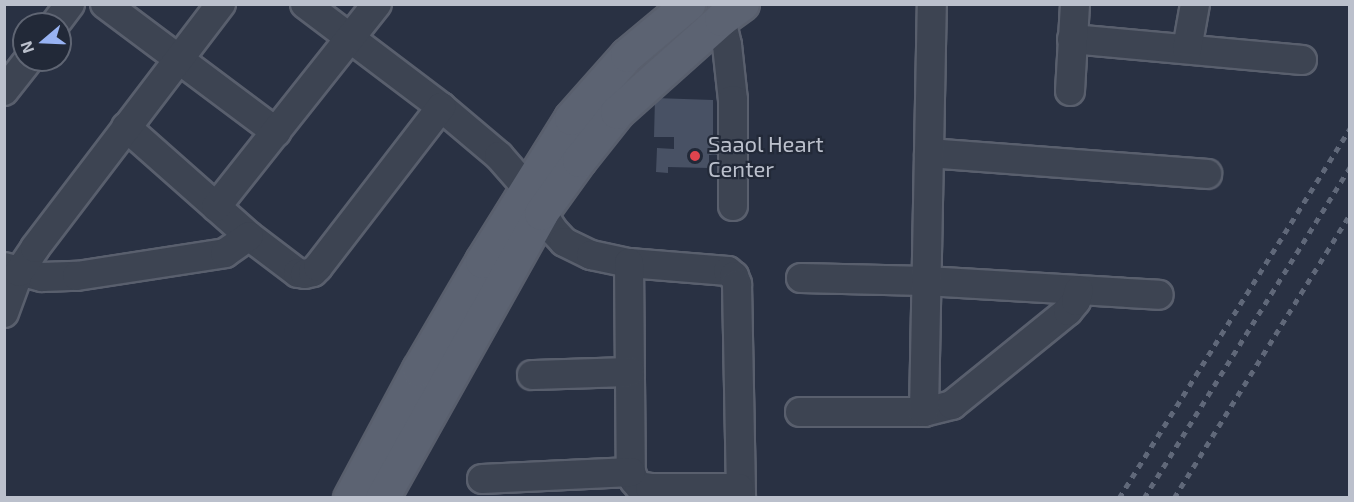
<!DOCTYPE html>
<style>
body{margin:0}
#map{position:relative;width:1354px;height:502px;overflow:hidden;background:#293143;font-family:"Exo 2",sans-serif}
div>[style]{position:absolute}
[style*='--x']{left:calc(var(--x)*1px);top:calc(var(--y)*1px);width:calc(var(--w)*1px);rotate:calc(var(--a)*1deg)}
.building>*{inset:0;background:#485164}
.roads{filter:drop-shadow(2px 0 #595f6d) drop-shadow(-2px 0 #595f6d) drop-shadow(0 2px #595f6d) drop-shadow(0 -2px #595f6d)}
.minor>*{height:28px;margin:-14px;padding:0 14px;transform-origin:14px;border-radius:14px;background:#3d4452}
.major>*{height:33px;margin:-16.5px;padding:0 16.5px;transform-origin:16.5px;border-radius:16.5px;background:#5c6372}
.rail>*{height:4.5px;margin-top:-2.25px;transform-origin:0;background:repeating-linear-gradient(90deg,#606879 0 6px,transparent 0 12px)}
.dots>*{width:16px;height:16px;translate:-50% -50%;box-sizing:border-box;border:3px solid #222938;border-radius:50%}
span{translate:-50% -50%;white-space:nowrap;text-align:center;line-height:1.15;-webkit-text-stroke:4.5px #222938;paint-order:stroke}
.poi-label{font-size:22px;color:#bbc0cc}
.left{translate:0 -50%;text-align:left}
.frame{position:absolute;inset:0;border:6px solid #bbc0cc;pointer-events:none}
.north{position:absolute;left:12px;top:12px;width:60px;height:60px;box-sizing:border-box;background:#222938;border:2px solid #5f6573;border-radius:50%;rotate:251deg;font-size:16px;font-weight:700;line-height:24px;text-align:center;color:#bbc0cc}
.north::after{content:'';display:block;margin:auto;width:21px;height:27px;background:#98b3f3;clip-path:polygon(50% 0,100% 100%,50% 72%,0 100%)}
</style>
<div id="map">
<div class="building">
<div style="clip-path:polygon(655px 98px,713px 100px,713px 139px,718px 139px,718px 155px,709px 155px,709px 168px,668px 167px,668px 173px,656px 172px,657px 148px,674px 149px,674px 137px,654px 137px)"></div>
</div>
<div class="roads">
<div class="minor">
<div style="--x:105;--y:4;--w:214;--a:36.8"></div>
<div style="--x:305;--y:4;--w:171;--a:37.1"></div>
<div style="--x:441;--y:107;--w:76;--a:40.2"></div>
<div style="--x:499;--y:156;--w:41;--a:48.9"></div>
<div style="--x:526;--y:187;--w:51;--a:57.9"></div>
<div style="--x:553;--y:230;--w:16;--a:47"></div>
<div style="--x:564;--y:242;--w:30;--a:26"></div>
<div style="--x:591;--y:255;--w:39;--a:12"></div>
<div style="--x:629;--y:263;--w:99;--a:4.6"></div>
<div style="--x:728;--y:271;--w:8;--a:40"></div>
<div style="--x:734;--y:276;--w:9;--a:69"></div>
<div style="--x:737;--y:284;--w:214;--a:88.9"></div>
<div style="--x:721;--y:19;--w:27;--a:77"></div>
<div style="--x:727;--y:45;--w:55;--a:83.8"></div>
<div style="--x:733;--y:100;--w:106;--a:90"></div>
<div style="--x:55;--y:24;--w:25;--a:-53"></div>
<div style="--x:1072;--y:39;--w:231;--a:5.2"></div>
<div style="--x:1187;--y:49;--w:46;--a:-79.9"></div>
<div style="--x:4;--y:91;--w:39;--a:-52"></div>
<div style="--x:1070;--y:91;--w:87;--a:-86.7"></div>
<div style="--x:126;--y:127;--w:164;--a:41.5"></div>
<div style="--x:249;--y:236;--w:61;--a:37.1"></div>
<div style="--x:298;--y:273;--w:7;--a:8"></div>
<div style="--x:305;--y:274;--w:8;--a:-14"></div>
<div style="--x:313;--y:272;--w:7;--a:-45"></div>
<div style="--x:318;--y:267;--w:202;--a:-52.4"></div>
<div style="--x:929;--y:153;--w:279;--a:4.3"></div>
<div style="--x:216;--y:207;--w:259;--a:-51.6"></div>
<div style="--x:629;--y:263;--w:209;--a:89.5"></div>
<div style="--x:631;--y:472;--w:9;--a:69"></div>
<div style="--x:634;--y:480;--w:8;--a:50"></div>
<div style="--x:639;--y:486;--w:11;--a:10"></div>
<div style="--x:650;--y:488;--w:89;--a:0"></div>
<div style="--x:4;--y:267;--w:39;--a:15"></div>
<div style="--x:42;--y:277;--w:35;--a:-2"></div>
<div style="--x:77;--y:276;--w:150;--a:-8.8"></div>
<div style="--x:225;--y:253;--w:29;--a:-35"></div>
<div style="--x:801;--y:278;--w:125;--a:1.4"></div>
<div style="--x:926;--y:281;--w:233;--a:3.4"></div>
<div style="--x:4;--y:313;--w:44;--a:-69.9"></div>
<div style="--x:19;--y:272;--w:29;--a:-56"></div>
<div style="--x:35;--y:248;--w:307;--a:-52.7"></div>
<div style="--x:532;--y:375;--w:98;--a:-1.8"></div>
<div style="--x:800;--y:412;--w:124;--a:0"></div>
<div style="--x:924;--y:412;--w:29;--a:-14"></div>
<div style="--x:952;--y:405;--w:149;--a:-39"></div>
<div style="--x:1068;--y:311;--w:13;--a:-51"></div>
<div style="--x:1076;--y:301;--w:11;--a:-75"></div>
<div style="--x:924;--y:412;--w:408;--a:-88.9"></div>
<div style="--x:482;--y:479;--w:149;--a:-2.7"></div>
</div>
<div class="major">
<div style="--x:350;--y:498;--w:146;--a:-61.9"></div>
<div style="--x:419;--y:369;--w:125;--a:-59.7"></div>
<div style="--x:482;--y:261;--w:168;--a:-58.1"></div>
<div style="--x:571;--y:118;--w:84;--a:-48.4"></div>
<div style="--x:627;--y:55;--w:80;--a:-39.9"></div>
<div style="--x:382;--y:498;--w:326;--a:-60.8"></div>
<div style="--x:541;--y:213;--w:65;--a:-54.4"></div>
<div style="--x:579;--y:160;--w:61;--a:-51.6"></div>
<div style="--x:617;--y:112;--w:140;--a:-41.8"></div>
<div style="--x:721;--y:19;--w:26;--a:-36"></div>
</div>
</div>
<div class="rail">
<div style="--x:1119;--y:498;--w:436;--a:-58"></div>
<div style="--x:1144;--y:498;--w:390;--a:-58.1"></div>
<div style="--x:1174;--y:498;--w:334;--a:-58.2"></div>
</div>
<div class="dots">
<div style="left:695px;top:156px;background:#e0444e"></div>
</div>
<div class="poi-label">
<span class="left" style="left:708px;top:156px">Saaol Heart<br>Center</span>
</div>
<div class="frame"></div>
<div class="north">N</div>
</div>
